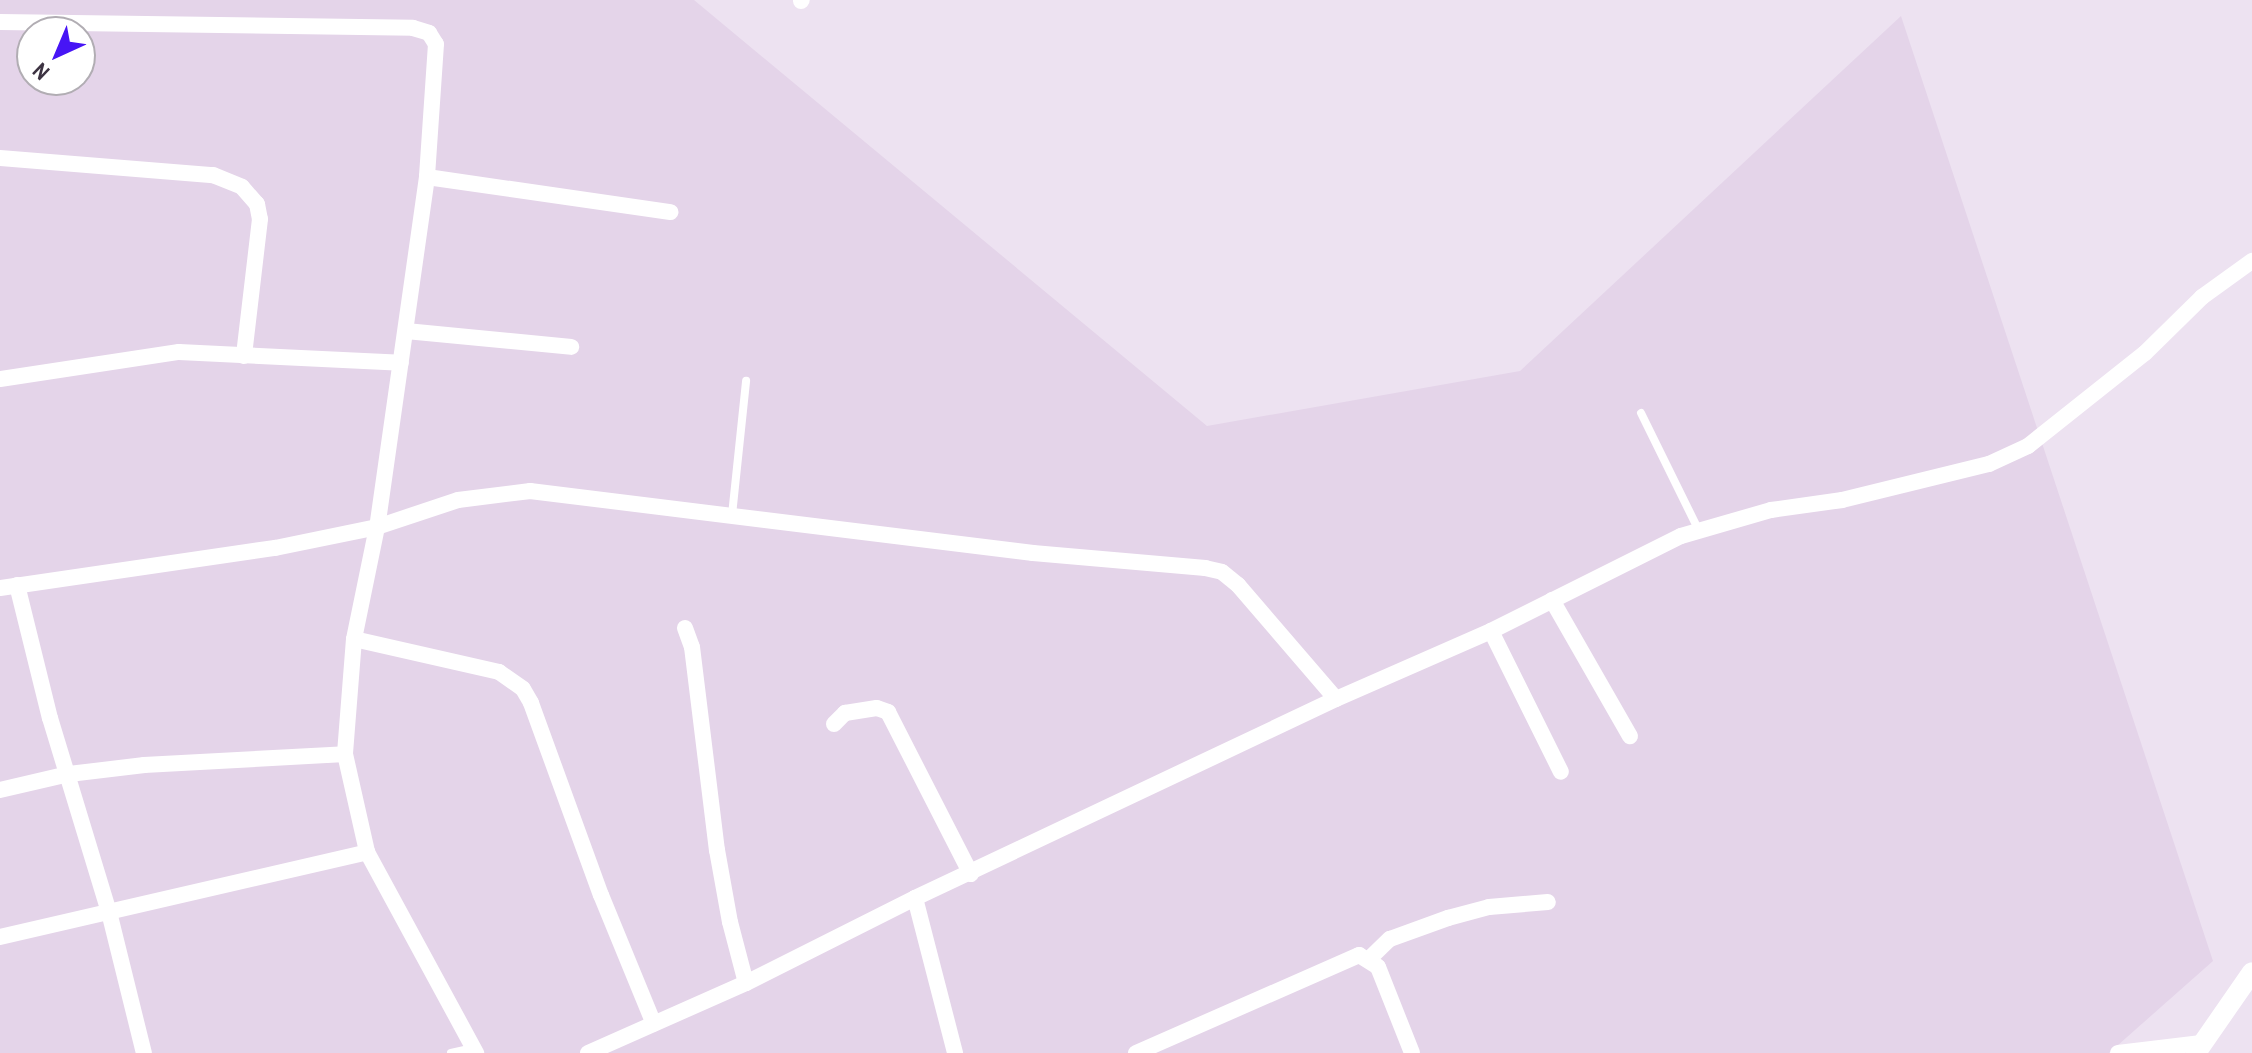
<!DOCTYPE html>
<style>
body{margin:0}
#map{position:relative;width:2252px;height:1053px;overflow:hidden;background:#ede2f1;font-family:"Archivo Narrow",sans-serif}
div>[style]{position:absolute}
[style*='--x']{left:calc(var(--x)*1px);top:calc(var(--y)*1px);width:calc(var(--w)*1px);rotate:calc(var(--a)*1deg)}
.residential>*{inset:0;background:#e4d4e9}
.service>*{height:8px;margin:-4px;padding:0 4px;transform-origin:4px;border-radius:4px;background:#fff}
.minor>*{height:16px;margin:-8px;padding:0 8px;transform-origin:8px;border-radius:8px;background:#fff}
.tertiary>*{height:20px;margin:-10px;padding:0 10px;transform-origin:10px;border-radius:10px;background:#fff}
span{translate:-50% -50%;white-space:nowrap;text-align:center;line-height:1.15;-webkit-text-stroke:8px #fff;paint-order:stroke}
.north{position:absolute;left:16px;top:16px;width:80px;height:80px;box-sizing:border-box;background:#fff;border:2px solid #b1adb3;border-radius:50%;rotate:224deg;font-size:22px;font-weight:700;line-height:32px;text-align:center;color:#3d3342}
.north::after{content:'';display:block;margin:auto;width:28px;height:36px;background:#4715f5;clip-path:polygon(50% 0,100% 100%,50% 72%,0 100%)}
</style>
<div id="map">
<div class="residential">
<div style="clip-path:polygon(evenodd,0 0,694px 0,1207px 426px,1520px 371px,1901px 16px,2213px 961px,2109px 1053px,0 1053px,0 0,32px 32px,80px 32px,80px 80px,32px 80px,32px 32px)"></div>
</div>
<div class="service">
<div style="--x:1641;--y:413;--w:129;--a:63.8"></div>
<div style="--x:732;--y:515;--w:135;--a:-84"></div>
<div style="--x:451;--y:1053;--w:22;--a:-13"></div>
</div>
<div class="minor">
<div style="--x:801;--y:1;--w:1;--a:-45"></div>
<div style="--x:0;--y:22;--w:413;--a:0.8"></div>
<div style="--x:413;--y:28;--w:17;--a:17"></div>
<div style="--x:429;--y:33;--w:13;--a:58"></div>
<div style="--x:436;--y:44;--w:133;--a:93.9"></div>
<div style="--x:427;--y:177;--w:354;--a:98.1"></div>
<div style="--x:377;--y:527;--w:114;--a:101.6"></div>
<div style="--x:354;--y:639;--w:115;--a:94.5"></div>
<div style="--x:345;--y:754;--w:100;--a:77.3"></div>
<div style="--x:367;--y:852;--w:229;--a:61.5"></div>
<div style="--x:0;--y:158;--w:214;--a:4.6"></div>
<div style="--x:213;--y:175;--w:31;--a:22"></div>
<div style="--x:242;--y:187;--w:23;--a:49"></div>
<div style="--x:257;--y:204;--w:15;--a:79"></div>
<div style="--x:260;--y:219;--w:138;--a:96.7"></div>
<div style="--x:427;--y:177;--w:246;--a:8.2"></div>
<div style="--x:406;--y:331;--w:166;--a:5.5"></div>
<div style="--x:0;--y:379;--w:181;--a:-8.6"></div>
<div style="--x:179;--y:352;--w:222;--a:2.8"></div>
<div style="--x:17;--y:585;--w:137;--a:76.1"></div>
<div style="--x:50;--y:718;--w:203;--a:73.1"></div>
<div style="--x:109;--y:912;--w:145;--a:76.1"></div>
<div style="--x:0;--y:588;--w:278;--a:-8.3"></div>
<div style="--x:275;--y:548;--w:104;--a:-11.6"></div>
<div style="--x:377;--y:527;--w:85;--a:-18.4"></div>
<div style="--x:458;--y:500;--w:73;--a:-7.1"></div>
<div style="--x:530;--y:491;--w:507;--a:7.03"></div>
<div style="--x:1033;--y:553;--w:173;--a:5"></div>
<div style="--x:1205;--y:568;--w:17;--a:13"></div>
<div style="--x:1222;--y:572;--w:21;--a:39"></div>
<div style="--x:1238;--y:585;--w:150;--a:49.3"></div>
<div style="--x:1552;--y:600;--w:157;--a:60.2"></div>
<div style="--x:685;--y:628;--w:20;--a:70"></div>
<div style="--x:692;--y:647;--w:205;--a:83"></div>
<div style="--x:717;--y:850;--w:73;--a:79.8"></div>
<div style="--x:730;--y:922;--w:63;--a:75.3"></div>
<div style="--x:1491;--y:631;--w:157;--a:63.6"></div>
<div style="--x:354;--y:639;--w:149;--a:12.8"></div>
<div style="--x:499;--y:672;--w:29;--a:35"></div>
<div style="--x:523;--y:689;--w:16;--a:60"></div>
<div style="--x:531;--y:703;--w:204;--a:70"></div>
<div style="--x:601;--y:895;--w:139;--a:67.7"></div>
<div style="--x:834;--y:724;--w:16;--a:-45"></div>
<div style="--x:845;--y:713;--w:32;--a:-9"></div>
<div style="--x:877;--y:708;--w:12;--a:20"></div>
<div style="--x:888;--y:712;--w:182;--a:62.9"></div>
<div style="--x:0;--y:790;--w:71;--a:-13.1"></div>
<div style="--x:69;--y:774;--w:76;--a:-6.8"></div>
<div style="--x:144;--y:765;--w:201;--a:-3.1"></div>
<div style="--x:915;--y:898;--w:160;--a:75.5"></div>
<div style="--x:0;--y:937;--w:377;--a:-13"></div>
<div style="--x:1369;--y:959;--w:29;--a:-44"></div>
<div style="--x:1390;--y:939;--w:62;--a:-19.9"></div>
<div style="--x:1448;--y:918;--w:42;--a:-15"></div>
<div style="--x:1489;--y:907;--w:59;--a:-4.8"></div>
<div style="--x:588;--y:1053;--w:173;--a:-23.9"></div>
<div style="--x:746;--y:983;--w:189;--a:-26.7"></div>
<div style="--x:915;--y:898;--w:466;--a:-25.3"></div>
<div style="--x:1336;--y:699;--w:169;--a:-23.7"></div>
<div style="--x:1491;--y:631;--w:212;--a:-26.6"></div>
<div style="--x:1681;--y:536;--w:94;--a:-16.1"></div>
<div style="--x:1771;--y:510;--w:72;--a:-8"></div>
<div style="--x:1842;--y:500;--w:151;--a:-13.8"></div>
<div style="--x:1989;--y:464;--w:43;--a:-24.8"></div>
<div style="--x:2028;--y:446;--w:149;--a:-38.5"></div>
<div style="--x:2145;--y:353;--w:80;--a:-44.5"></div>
<div style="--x:2202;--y:297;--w:62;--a:-35.8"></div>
<div style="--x:1136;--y:1053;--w:244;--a:-23.7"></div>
<div style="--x:1359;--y:955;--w:22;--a:32"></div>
<div style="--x:1378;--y:967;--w:92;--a:68.4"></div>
<div style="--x:2118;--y:1053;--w:84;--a:-6.9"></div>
</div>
<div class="tertiary">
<div style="--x:2196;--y:1053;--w:98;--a:-55.3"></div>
</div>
<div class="north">N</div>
</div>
